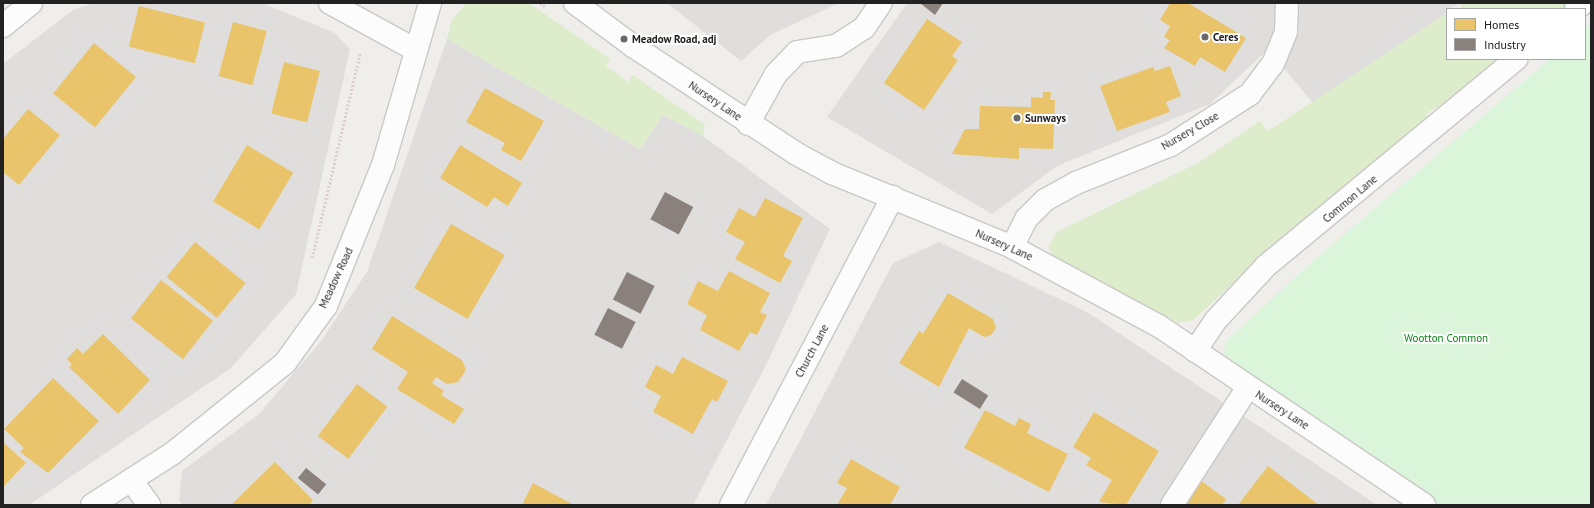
<!DOCTYPE html>
<style>
body{margin:0}
#map{position:relative;width:1594px;height:508px;overflow:hidden;background:#f0eeeb;font-family:"PT Sans",sans-serif}
div>[style]{position:absolute}
[style*='--x']{left:calc(var(--x)*1px);top:calc(var(--y)*1px);width:calc(var(--w)*1px);rotate:calc(var(--a)*1deg)}
.residential>*{inset:0;background:#dfdedc}
.grass>*{inset:0;background:#ddeccb;transform-origin:0 0}
.park>*{inset:0;background:#daf5da}
.homes>*{inset:0;background:#e9c46a;transform-origin:0 0}
.industry>*{inset:0;background:#8a817c;transform-origin:0 0}
.path>*{height:2.5px;margin-top:-1.25px;transform-origin:0;background:repeating-linear-gradient(90deg,#dccecd 0 2px,transparent 0 4px)}
.roads{filter:drop-shadow(1px 0 #c9c8c7) drop-shadow(-1px 0 #c9c8c7) drop-shadow(0 1px #c9c8c7) drop-shadow(0 -1px #c9c8c7)}
.minor>*{height:22px;margin:-11px;padding:0 11px;transform-origin:11px;border-radius:11px;background:#fdfcfc}
.dots>*{width:11px;height:11px;translate:-50% -50%;box-sizing:border-box;border:2px solid #fff;border-radius:50%}
span{translate:-50% -50%;white-space:nowrap;text-align:center;line-height:1.15;-webkit-text-stroke:4px #fff;paint-order:stroke}
.poi-label{font-size:11px;color:#222;font-weight:700}
.left{translate:0 -50%;text-align:left}
.street-label{font-size:11px;color:#222}
.park-label{font-size:11px;color:#0c8416}
.frame{position:absolute;inset:0;border:4px solid #222;pointer-events:none}
.legend{position:absolute;left:1446px;top:8px;width:140px;height:52px;box-sizing:border-box;background:#fff;border:1px solid #a7a7a7;margin:0;padding:5px 7px;list-style:none;font-size:12px;color:#222}
.legend li{display:flex;align-items:center;gap:8px;height:20px}
.legend b{width:20px;border:1px solid #a7a7a7}
</style>
<div id="map">
<div class="residential">
<div style="clip-path:polygon(93px 3px,262px 3px,335px 33px,350px 49px,296px 294px,231px 368px,29px 505px,3px 505px,3px 64px,73px 10px)"></div>
<div style="clip-path:polygon(667px 3px,839px 3px,770px 35px,741px 61px)"></div>
<div style="clip-path:polygon(907px 3px,1461px 3px,1447px 9px,1447px 13px,1379px 61px,1313px 103px,1268px 49px,1210px 104px,1057px 166px,992px 214px,827px 117px)"></div>
<div style="clip-path:polygon(447px 39px,640px 149px,663px 115px,703px 136px,830px 229px,766px 365px,693px 505px,183px 505px,179px 500px,182px 471px,259px 414px,321px 341px,367px 272px)"></div>
<div style="clip-path:polygon(939px 242px,1087px 312px,1377px 505px,766px 505px,893px 263px)"></div>
</div>
<div class="grass">
<div style="clip-path:polygon(467px 3px,529px 3px,610px 59px,606px 66px,628px 82px,633px 75px,705px 125px,703px 136px,663px 115px,640px 149px,447px 39px,452px 20px)"></div>
<div style="left:1461px;top:3px;width:104px;height:10px"></div>
<div style="clip-path:polygon(1447px 13px,1447px 59px,1500px 59px,1451px 101px,1428px 112px,1426px 124px,1282px 240px,1193px 320px,1179px 323px,1057px 263px,1048px 247px,1057px 232px,1198px 163px,1260px 121px,1268px 131px)"></div>
</div>
<div class="park">
<div style="clip-path:polygon(1591px 24px,1591px 505px,1429px 505px,1230px 364px,1223px 352px,1227px 341px,1305px 268px,1550px 59px,1585px 59px,1585px 29px)"></div>
</div>
<div class="homes">
<div style="clip-path:polygon(1170px 3px,1188px 3px,1246px 38px,1225px 72px,1200px 57px,1195px 66px,1164px 48px,1170px 40px,1164px 37px,1170px 26px,1160px 20px)"></div>
<div style="left:139px;top:6px;width:68px;height:42px;rotate:14deg"></div>
<div style="clip-path:polygon(927px 19px,962px 42px,952px 56px,958px 60px,924px 110px,884px 83px)"></div>
<div style="left:233px;top:22px;width:35px;height:56px;rotate:15deg"></div>
<div style="left:94px;top:43px;width:54px;height:65px;rotate:39deg"></div>
<div style="left:284px;top:62px;width:37px;height:53px;rotate:14deg"></div>
<div style="clip-path:polygon(1170px 66px,1181px 96px,1166px 102px,1170px 112px,1117px 131px,1100px 86px,1153px 67px,1155px 71px)"></div>
<div style="clip-path:polygon(485px 88px,544px 121px,521px 161px,501px 150px,505px 143px,466px 122px)"></div>
<div style="clip-path:polygon(1043px 92px,1051px 92px,1050px 100px,1055px 100px,1053px 149px,1019px 148px,1019px 159px,952px 154px,965px 129px,979px 129px,980px 106px,1031px 107px,1031px 97px,1043px 98px)"></div>
<div style="clip-path:polygon(28px 109px,60px 135px,19px 185px,3px 172px,3px 139px)"></div>
<div style="left:247px;top:145px;width:54px;height:66px;rotate:31deg"></div>
<div style="clip-path:polygon(460px 145px,522px 183px,508px 206px,494px 197px,487px 207px,440px 178px)"></div>
<div style="clip-path:polygon(765px 198px,803px 218px,783px 256px,792px 261px,780px 283px,735px 259px,745px 242px,726px 232px,739px 208px,755px 217px)"></div>
<div style="left:451px;top:224px;width:62px;height:74px;rotate:30deg"></div>
<div style="left:195px;top:242px;width:65px;height:45px;rotate:39deg"></div>
<div style="clip-path:polygon(729px 271px,770px 293px,760px 312px,767px 315px,757px 335px,750px 332px,739px 351px,700px 330px,707px 315px,687px 304px,698px 281px,718px 291px)"></div>
<div style="left:161px;top:280px;width:66px;height:49px;rotate:38deg"></div>
<div style="clip-path:polygon(948px 293px,993px 319px,996px 328px,991px 335px,984px 337px,969px 328px,939px 387px,899px 363px,919px 331px,923px 334px)"></div>
<div style="clip-path:polygon(392px 316px,462px 360px,466px 370px,458px 382px,447px 384px,436px 377px,432px 383px,444px 391px,441px 395px,464px 409px,454px 424px,397px 389px,408px 372px,372px 349px)"></div>
<div style="clip-path:polygon(103px 334px,150px 380px,118px 414px,69px 367px,72px 365px,67px 359px,77px 348px,83px 354px)"></div>
<div style="clip-path:polygon(682px 357px,728px 381px,717px 402px,712px 399px,693px 434px,653px 412px,661px 396px,645px 387px,656px 365px,673px 374px)"></div>
<div style="clip-path:polygon(53px 378px,99px 421px,48px 473px,20px 452px,24px 448px,4px 429px)"></div>
<div style="left:357px;top:384px;width:38px;height:65px;rotate:37deg"></div>
<div style="clip-path:polygon(985px 410px,1015px 426px,1019px 418px,1031px 424px,1027px 433px,1068px 454px,1049px 492px,964px 448px)"></div>
<div style="clip-path:polygon(1094px 412px,1159px 451px,1126px 505px,1099px 502px,1112px 480px,1086px 465px,1091px 458px,1073px 447px)"></div>
<div style="clip-path:polygon(3px 442px,26px 463px,3px 487px)"></div>
<div style="clip-path:polygon(851px 459px,900px 487px,890px 505px,837px 505px,847px 488px,837px 483px)"></div>
<div style="clip-path:polygon(275px 462px,313px 500px,309px 505px,231px 505px)"></div>
<div style="clip-path:polygon(1268px 466px,1319px 505px,1238px 505px)"></div>
<div style="clip-path:polygon(1197px 478px,1226px 499px,1222px 505px,1177px 505px)"></div>
<div style="clip-path:polygon(533px 483px,574px 505px,522px 505px)"></div>
</div>
<div class="industry">
<div style="clip-path:polygon(920px 3px,943px 3px,935px 15px)"></div>
<div style="left:665px;top:192px;width:32px;height:31px;rotate:28deg"></div>
<div style="left:627px;top:272px;width:31px;height:31px;rotate:27deg"></div>
<div style="left:608px;top:308px;width:31px;height:30px;rotate:27deg"></div>
<div style="left:962px;top:379px;width:31px;height:16px;rotate:32deg"></div>
<div style="left:306px;top:468px;width:26px;height:13px;rotate:39deg"></div>
</div>
<div class="path">
<div style="--x:540;--y:3;--w:7;--a:34"></div>
<div style="--x:312;--y:258;--w:211;--a:-76.8"></div>
</div>
<div class="roads">
<div class="minor">
<div style="--x:330;--y:3;--w:98;--a:28.7"></div>
<div style="--x:575;--y:3;--w:72;--a:36.6"></div>
<div style="--x:633;--y:46;--w:194;--a:33.4"></div>
<div style="--x:795;--y:153;--w:42;--a:28.4"></div>
<div style="--x:832;--y:173;--w:195;--a:22.3"></div>
<div style="--x:1012;--y:247;--w:167;--a:28.3"></div>
<div style="--x:1159;--y:326;--w:320;--a:34"></div>
<div style="--x:1576;--y:9;--w:9;--a:-41"></div>
<div style="--x:3;--y:26;--w:36;--a:-39"></div>
<div style="--x:748;--y:124;--w:57;--a:-60.8"></div>
<div style="--x:776;--y:74;--w:30;--a:-46"></div>
<div style="--x:797;--y:52;--w:39;--a:-9"></div>
<div style="--x:836;--y:46;--w:33;--a:-33"></div>
<div style="--x:864;--y:28;--w:30;--a:-56"></div>
<div style="--x:1012;--y:247;--w:31;--a:-63"></div>
<div style="--x:1026;--y:219;--w:27;--a:-45"></div>
<div style="--x:1045;--y:200;--w:35;--a:-29"></div>
<div style="--x:1076;--y:183;--w:102;--a:-21.8"></div>
<div style="--x:1171;--y:145;--w:94;--a:-32.8"></div>
<div style="--x:1250;--y:94;--w:38;--a:-53"></div>
<div style="--x:1273;--y:64;--w:35;--a:-68"></div>
<div style="--x:1286;--y:31;--w:28;--a:-88"></div>
<div style="--x:1195;--y:351;--w:37;--a:-56"></div>
<div style="--x:1216;--y:320;--w:74;--a:-47.2"></div>
<div style="--x:1266;--y:266;--w:325;--a:-39.6"></div>
<div style="--x:131;--y:480;--w:31;--a:54"></div>
<div style="--x:92;--y:505;--w:96;--a:-32.7"></div>
<div style="--x:173;--y:453;--w:144;--a:-38.8"></div>
<div style="--x:285;--y:363;--w:70;--a:-54.3"></div>
<div style="--x:326;--y:306;--w:152;--a:-68"></div>
<div style="--x:383;--y:165;--w:169;--a:-73.8"></div>
<div style="--x:731;--y:505;--w:348;--a:-62.3"></div>
<div style="--x:1172;--y:505;--w:140;--a:-57.2"></div>
</div>
</div>
<div class="dots">
<div style="left:1205px;top:37px;background:#6a6968"></div>
<div style="left:624px;top:39px;background:#6a6968"></div>
<div style="left:1017px;top:118px;background:#6a6968"></div>
</div>
<div class="poi-label">
<span class="left" style="left:1213px;top:37px">Ceres</span>
<span class="left" style="left:632px;top:39px">Meadow Road, adj</span>
<span class="left" style="left:1025px;top:118px">Sunways</span>
</div>
<div class="street-label">
<span style="left:715px;top:101px;rotate:34deg">Nursery Lane</span>
<span style="left:1190px;top:131px;rotate:-30deg">Nursery Close</span>
<span style="left:1350px;top:199px;rotate:-40deg">Common Lane</span>
<span style="left:1004px;top:245px;rotate:24deg">Nursery Lane</span>
<span style="left:336px;top:278px;rotate:-65deg">Meadow Road</span>
<span style="left:812px;top:351px;rotate:-62deg">Church Lane</span>
<span style="left:1282px;top:410px;rotate:33deg">Nursery Lane</span>
</div>
<div class="park-label">
<span style="left:1446px;top:338px">Wootton Common</span>
</div>
<div class="frame"></div>
<ul class="legend">
<li><b style="height:11px;background:#e9c46a"></b>Homes</li>
<li><b style="height:11px;background:#8a817c"></b>Industry</li>
</ul>
</div>
